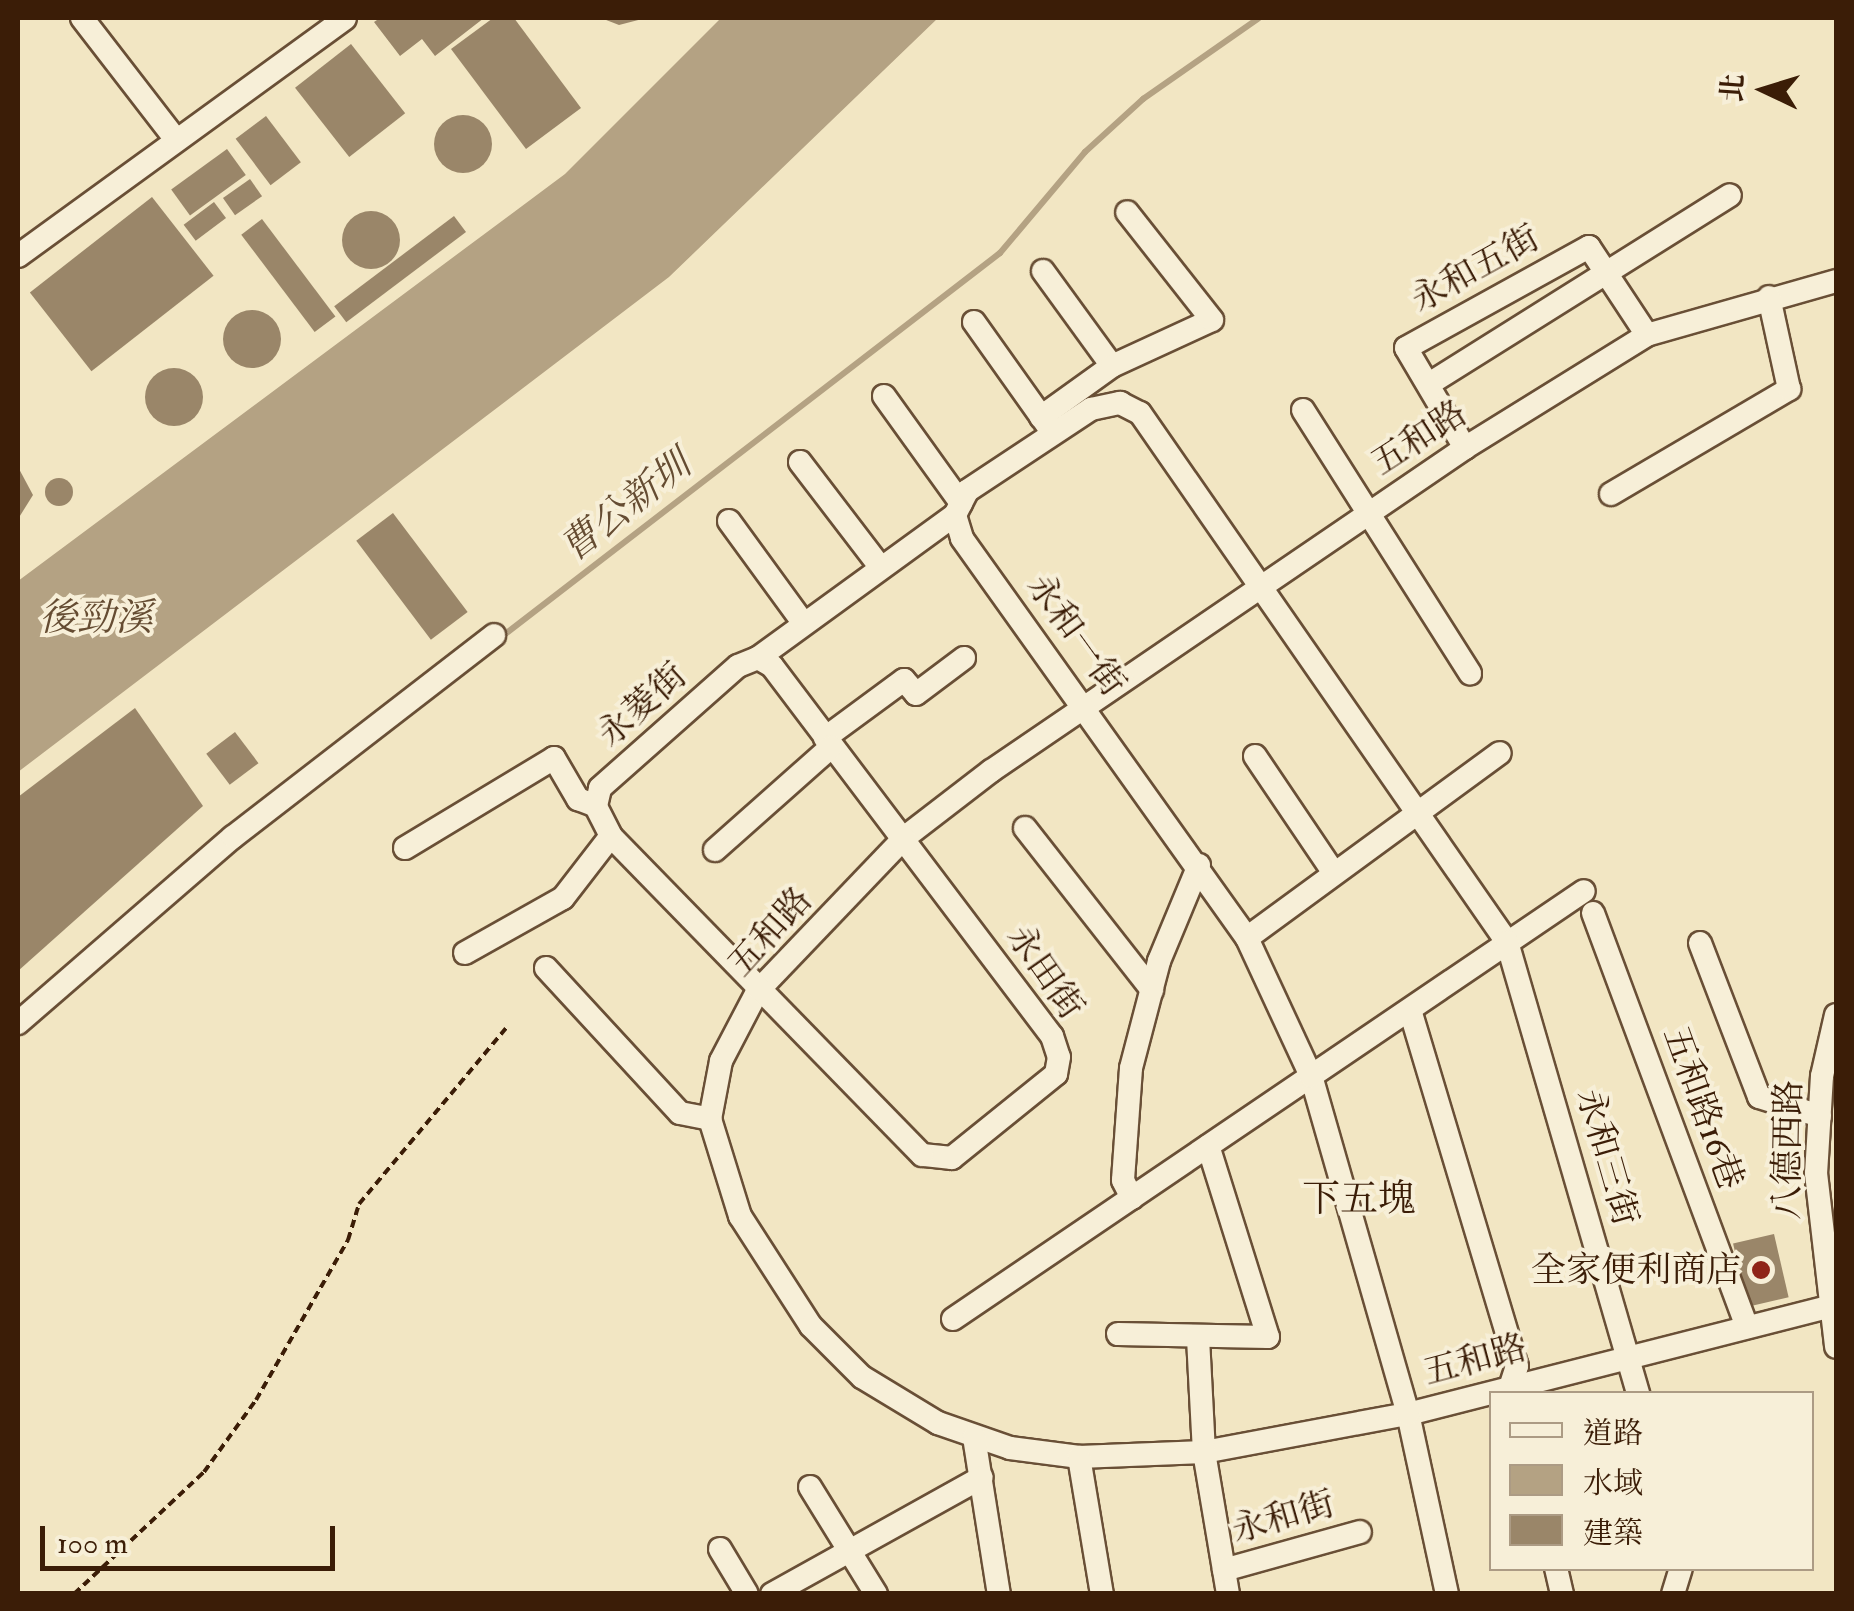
<!DOCTYPE html>
<meta charset="utf-8">
<style>
body{margin:0}
#map{position:relative;width:1854px;height:1611px;overflow:hidden;background:#f2e6c3;font-family:"IM FELL Double Pica","Noto Serif TC",serif}
div>[style]{position:absolute}
[style*='--x']{left:calc(var(--x)*1px);top:calc(var(--y)*1px);width:calc(var(--w)*1px);rotate:calc(var(--a)*1deg)}
.water>*{inset:0;background:#b4a283}
.stream>*{height:6px;margin:-3px;padding:0 3px;transform-origin:3px;border-radius:3px;background:#b4a283}
.building>*{inset:0;background:#9a8669;transform-origin:0 0}
.round{border-radius:50%}
.path>*{height:4px;margin-top:-2px;transform-origin:0;background:repeating-linear-gradient(90deg,#3b1d07 0 8px,transparent 0 13px)}
.roads{filter:drop-shadow(2px 0 #694f36) drop-shadow(-2px 0 #694f36) drop-shadow(0 2px #694f36) drop-shadow(0 -2px #694f36)}
.minor>*{height:22px;margin:-11px;padding:0 11px;transform-origin:11px;border-radius:11px;background:#f7efd8}
.dots>*{width:28px;height:28px;translate:-50% -50%;box-sizing:border-box;border:5px solid #f7efd8;border-radius:50%}
span{translate:-50% -50%;white-space:nowrap;text-align:center;line-height:1.15;-webkit-text-stroke:8px #f7efd8;paint-order:stroke}
.street-label{font-size:35px;color:#3b1d07}
.poi-label{font-size:35px;color:#3b1d07}
.right{translate:-100% -50%;text-align:right}
.water-label{font-size:38px;color:#654c32;font-style:italic}
.neighbourhood-label{font-size:38px;color:#3b1d07}
.frame{position:absolute;inset:0;border:20px solid #3b1d07;pointer-events:none}
.legend{position:absolute;left:1489px;top:1391px;width:325px;height:180px;box-sizing:border-box;background:#f7efd8;border:2px solid #ac9b84;margin:0;padding:12px 18px;list-style:none;font-size:30px;color:#3b1d07}
.legend li{display:flex;align-items:center;gap:20px;height:50px}
.legend b{width:50px;border:2px solid #ac9b84}
.north{position:absolute;left:1714px;top:40px;width:100px;height:100px;-webkit-text-stroke:8px #f7efd8;paint-order:stroke;rotate:274deg;font-size:28px;font-weight:700;line-height:40px;text-align:center;color:#3b1d07}
.north::after{content:'';display:block;margin:auto;width:35px;height:45px;background:#3b1d07;clip-path:polygon(50% 0,100% 100%,50% 72%,0 100%)}
.scale{position:absolute;left:40px;top:1526px;width:295px;height:45px;box-sizing:border-box;border:5px solid #3b1d07;border-top:0;padding-left:12px;font-size:30px;line-height:35px;white-space:nowrap;color:#3b1d07;-webkit-text-stroke:8px #f7efd8;paint-order:stroke}
</style>
<div id="map">
<div class="water">
<div style="clip-path:polygon(721px 18px,938px 18px,669px 277px,18px 772px,18px 581px,565px 174px)"></div>
</div>
<div class="stream">
<div style="--x:500;--y:638;--w:631;--a:-37.6"></div>
<div style="--x:1000;--y:253;--w:132;--a:-49.9"></div>
<div style="--x:1085;--y:152;--w:79;--a:-42.4"></div>
<div style="--x:1143;--y:99;--w:141;--a:-34.9"></div>
</div>
<div class="building">
<div style="clip-path:polygon(380px 18px,484px 18px,435px 56px,422px 39px,400px 56px,374px 22px)"></div>
<div style="clip-path:polygon(493px 18px,514px 18px,581px 108px,526px 149px,451px 49px)"></div>
<div style="clip-path:polygon(601px 18px,646px 18px,619px 25px)"></div>
<div style="left:351px;top:44px;width:88px;height:71px;rotate:52deg"></div>
<div class="round" style="left:434px;top:115px;width:58px;height:58px"></div>
<div style="left:266px;top:116px;width:58px;height:38px;rotate:53deg"></div>
<div style="left:227px;top:149px;width:32px;height:69px;rotate:54deg"></div>
<div style="left:250px;top:179px;width:21px;height:33px;rotate:55deg"></div>
<div style="left:152px;top:197px;width:100px;height:155px;rotate:52deg"></div>
<div style="left:214px;top:202px;width:20px;height:38px;rotate:53deg"></div>
<div class="round" style="left:342px;top:211px;width:58px;height:58px"></div>
<div style="left:454px;top:216px;width:20px;height:150px;rotate:53deg"></div>
<div style="left:262px;top:219px;width:122px;height:26px;rotate:53deg"></div>
<div class="round" style="left:223px;top:310px;width:58px;height:58px"></div>
<div class="round" style="left:145px;top:368px;width:58px;height:58px"></div>
<div style="clip-path:polygon(18px 467px,33px 495px,18px 519px)"></div>
<div class="round" style="left:45px;top:478px;width:28px;height:28px"></div>
<div style="left:393px;top:513px;width:124px;height:46px;rotate:53deg"></div>
<div style="clip-path:polygon(135px 708px,203px 806px,18px 971px,18px 797px)"></div>
<div style="left:235px;top:732px;width:39px;height:36px;rotate:53deg"></div>
<div style="left:1774px;top:1234px;width:65px;height:42px;rotate:77deg"></div>
</div>
<div class="path">
<div style="--x:74;--y:1594;--w:178;--a:-43.2"></div>
<div style="--x:204;--y:1472;--w:89;--a:-54.2"></div>
<div style="--x:256;--y:1400;--w:185;--a:-60.1"></div>
<div style="--x:348;--y:1240;--w:38;--a:-73"></div>
<div style="--x:359;--y:1204;--w:229;--a:-50.1"></div>
</div>
<div class="roads">
<div class="minor">
<div style="--x:82;--y:18;--w:150;--a:52.3"></div>
<div style="--x:18;--y:256;--w:404;--a:-36"></div>
<div style="--x:1043;--y:271;--w:117;--a:54"></div>
<div style="--x:1836;--y:281;--w:197;--a:164.1"></div>
<div style="--x:1647;--y:335;--w:214;--a:148.2"></div>
<div style="--x:1465;--y:448;--w:574;--a:145.73"></div>
<div style="--x:991;--y:771;--w:110;--a:142.4"></div>
<div style="--x:904;--y:838;--w:213;--a:133.7"></div>
<div style="--x:757;--y:992;--w:78;--a:117.6"></div>
<div style="--x:721;--y:1061;--w:59;--a:100.7"></div>
<div style="--x:710;--y:1119;--w:102;--a:72.8"></div>
<div style="--x:740;--y:1216;--w:131;--a:57.2"></div>
<div style="--x:811;--y:1326;--w:72;--a:45"></div>
<div style="--x:862;--y:1377;--w:89;--a:31.2"></div>
<div style="--x:938;--y:1423;--w:76;--a:19.1"></div>
<div style="--x:1010;--y:1448;--w:70;--a:7.4"></div>
<div style="--x:1079;--y:1457;--w:125;--a:-2.3"></div>
<div style="--x:1204;--y:1452;--w:208;--a:-10.6"></div>
<div style="--x:1408;--y:1414;--w:442;--a:-14.3"></div>
<div style="--x:974;--y:322;--w:131;--a:54.6"></div>
<div style="--x:1429;--y:384;--w:355;--a:-32.1"></div>
<div style="--x:884;--y:396;--w:132;--a:54.3"></div>
<div style="--x:1303;--y:410;--w:312;--a:57.6"></div>
<div style="--x:1041;--y:417;--w:87;--a:-35.7"></div>
<div style="--x:1112;--y:366;--w:110;--a:-24.7"></div>
<div style="--x:1212;--y:320;--w:137;--a:-128.2"></div>
<div style="--x:1465;--y:448;--w:116;--a:-120.5"></div>
<div style="--x:1406;--y:348;--w:209;--a:-28.9"></div>
<div style="--x:1589;--y:247;--w:105;--a:56.6"></div>
<div style="--x:800;--y:462;--w:133;--a:52.6"></div>
<div style="--x:1611;--y:494;--w:207;--a:-30.5"></div>
<div style="--x:1789;--y:389;--w:94;--a:-102.3"></div>
<div style="--x:729;--y:521;--w:127;--a:53.9"></div>
<div style="--x:758;--y:658;--w:16;--a:30"></div>
<div style="--x:772;--y:666;--w:464;--a:52.9"></div>
<div style="--x:1052;--y:1036;--w:22;--a:72"></div>
<div style="--x:1059;--y:1057;--w:17;--a:100"></div>
<div style="--x:1056;--y:1074;--w:134;--a:141.1"></div>
<div style="--x:952;--y:1158;--w:30;--a:-174"></div>
<div style="--x:922;--y:1155;--w:446;--a:-134.3"></div>
<div style="--x:611;--y:836;--w:34;--a:-117"></div>
<div style="--x:596;--y:806;--w:18;--a:-77"></div>
<div style="--x:600;--y:788;--w:184;--a:-41.5"></div>
<div style="--x:738;--y:666;--w:22;--a:-22"></div>
<div style="--x:758;--y:658;--w:243;--a:-36"></div>
<div style="--x:825;--y:738;--w:98;--a:-36.3"></div>
<div style="--x:904;--y:680;--w:18;--a:49"></div>
<div style="--x:916;--y:694;--w:60;--a:-36.9"></div>
<div style="--x:1255;--y:756;--w:141;--a:56"></div>
<div style="--x:1025;--y:828;--w:206;--a:51.9"></div>
<div style="--x:405;--y:848;--w:174;--a:-31.1"></div>
<div style="--x:554;--y:758;--w:48;--a:59.7"></div>
<div style="--x:578;--y:799;--w:19;--a:21"></div>
<div style="--x:715;--y:850;--w:155;--a:-41.6"></div>
<div style="--x:1593;--y:913;--w:442;--a:69.6"></div>
<div style="--x:1247;--y:938;--w:313;--a:-36.2"></div>
<div style="--x:1700;--y:943;--w:165;--a:69"></div>
<div style="--x:1759;--y:1097;--w:64;--a:17.3"></div>
<div style="--x:465;--y:953;--w:112;--a:-29.3"></div>
<div style="--x:563;--y:898;--w:78;--a:-52.3"></div>
<div style="--x:546;--y:968;--w:197;--a:47.3"></div>
<div style="--x:680;--y:1113;--w:31;--a:11"></div>
<div style="--x:1410;--y:1010;--w:372;--a:73.3"></div>
<div style="--x:1517;--y:1366;--w:29;--a:108"></div>
<div style="--x:1836;--y:1015;--w:63;--a:102.9"></div>
<div style="--x:1822;--y:1076;--w:97;--a:93.5"></div>
<div style="--x:1816;--y:1173;--w:175;--a:83.4"></div>
<div style="--x:18;--y:1023;--w:284;--a:-40.9"></div>
<div style="--x:233;--y:837;--w:330;--a:-37.7"></div>
<div style="--x:1132;--y:1198;--w:20;--a:-117"></div>
<div style="--x:1123;--y:1180;--w:112;--a:-85.9"></div>
<div style="--x:1131;--y:1068;--w:111;--a:-75.3"></div>
<div style="--x:1159;--y:961;--w:104;--a:-67.4"></div>
<div style="--x:953;--y:1319;--w:762;--a:-34.15"></div>
<div style="--x:1118;--y:1334;--w:150;--a:1.1"></div>
<div style="--x:1268;--y:1337;--w:200;--a:-107.4"></div>
<div style="--x:1198;--y:1338;--w:114;--a:87"></div>
<div style="--x:1204;--y:1452;--w:144;--a:80.4"></div>
<div style="--x:974;--y:1437;--w:159;--a:81"></div>
<div style="--x:1079;--y:1457;--w:139;--a:80.5"></div>
<div style="--x:810;--y:1487;--w:126;--a:58.3"></div>
<div style="--x:720;--y:1549;--w:52;--a:59"></div>
<div style="--x:1556;--y:1568;--w:27;--a:77"></div>
<div style="--x:1224;--y:1570;--w:141;--a:-15.6"></div>
<div style="--x:772;--y:1594;--w:240;--a:-29.1"></div>
<div style="--x:1447;--y:1594;--w:184;--a:-102.2"></div>
<div style="--x:1408;--y:1414;--w:352;--a:-106"></div>
<div style="--x:1311;--y:1076;--w:152;--a:-114.9"></div>
<div style="--x:1247;--y:938;--w:491;--a:-125.5"></div>
<div style="--x:962;--y:538;--w:24;--a:-107"></div>
<div style="--x:955;--y:515;--w:27;--a:-63"></div>
<div style="--x:967;--y:491;--w:149;--a:-33.5"></div>
<div style="--x:1091;--y:409;--w:30;--a:-12"></div>
<div style="--x:1120;--y:403;--w:22;--a:27"></div>
<div style="--x:1140;--y:413;--w:644;--a:55.25"></div>
<div style="--x:1507;--y:942;--w:471;--a:73.8"></div>
<div style="--x:1673;--y:1594;--w:27;--a:-73"></div>
</div>
</div>
<div class="dots">
<div style="left:1761px;top:1270px;background:#8f2418"></div>
</div>
<div class="street-label">
<span style="left:1475px;top:269px;rotate:-29deg">永和五街</span>
<span style="left:1419px;top:438px;rotate:-33deg">五和路</span>
<span style="left:1076px;top:635px;rotate:54deg">永和一街</span>
<span style="left:642px;top:705px;rotate:-42deg">永菱街</span>
<span style="left:770px;top:932px;rotate:-48deg">五和路</span>
<span style="left:1045px;top:972px;rotate:55deg">永田街</span>
<span style="left:1703px;top:1108px;rotate:70deg">五和路16巷</span>
<span style="left:1788px;top:1150px;rotate:-89deg">八德西路</span>
<span style="left:1607px;top:1157px;rotate:74deg">永和三街</span>
<span style="left:1475px;top:1360px;rotate:-15deg">五和路</span>
<span style="left:1283px;top:1517px;rotate:-16deg">永和街</span>
</div>
<div class="poi-label">
<span class="right" style="left:1741px;top:1270px">全家便利商店</span>
</div>
<div class="water-label">
<span style="left:626px;top:507px;rotate:-38deg">曹公新圳</span>
<span style="left:96px;top:619px">後勁溪</span>
</div>
<div class="neighbourhood-label">
<span style="left:1359px;top:1200px">下五塊</span>
</div>
<div class="frame"></div>
<ul class="legend">
<li><b style="height:12px;background:#f7efd8"></b>道路</li>
<li><b style="height:28px;background:#b4a283"></b>水域</li>
<li><b style="height:28px;background:#9a8669"></b>建築</li>
</ul>
<div class="north">北</div>
<div class="scale">100 m</div>
</div>
